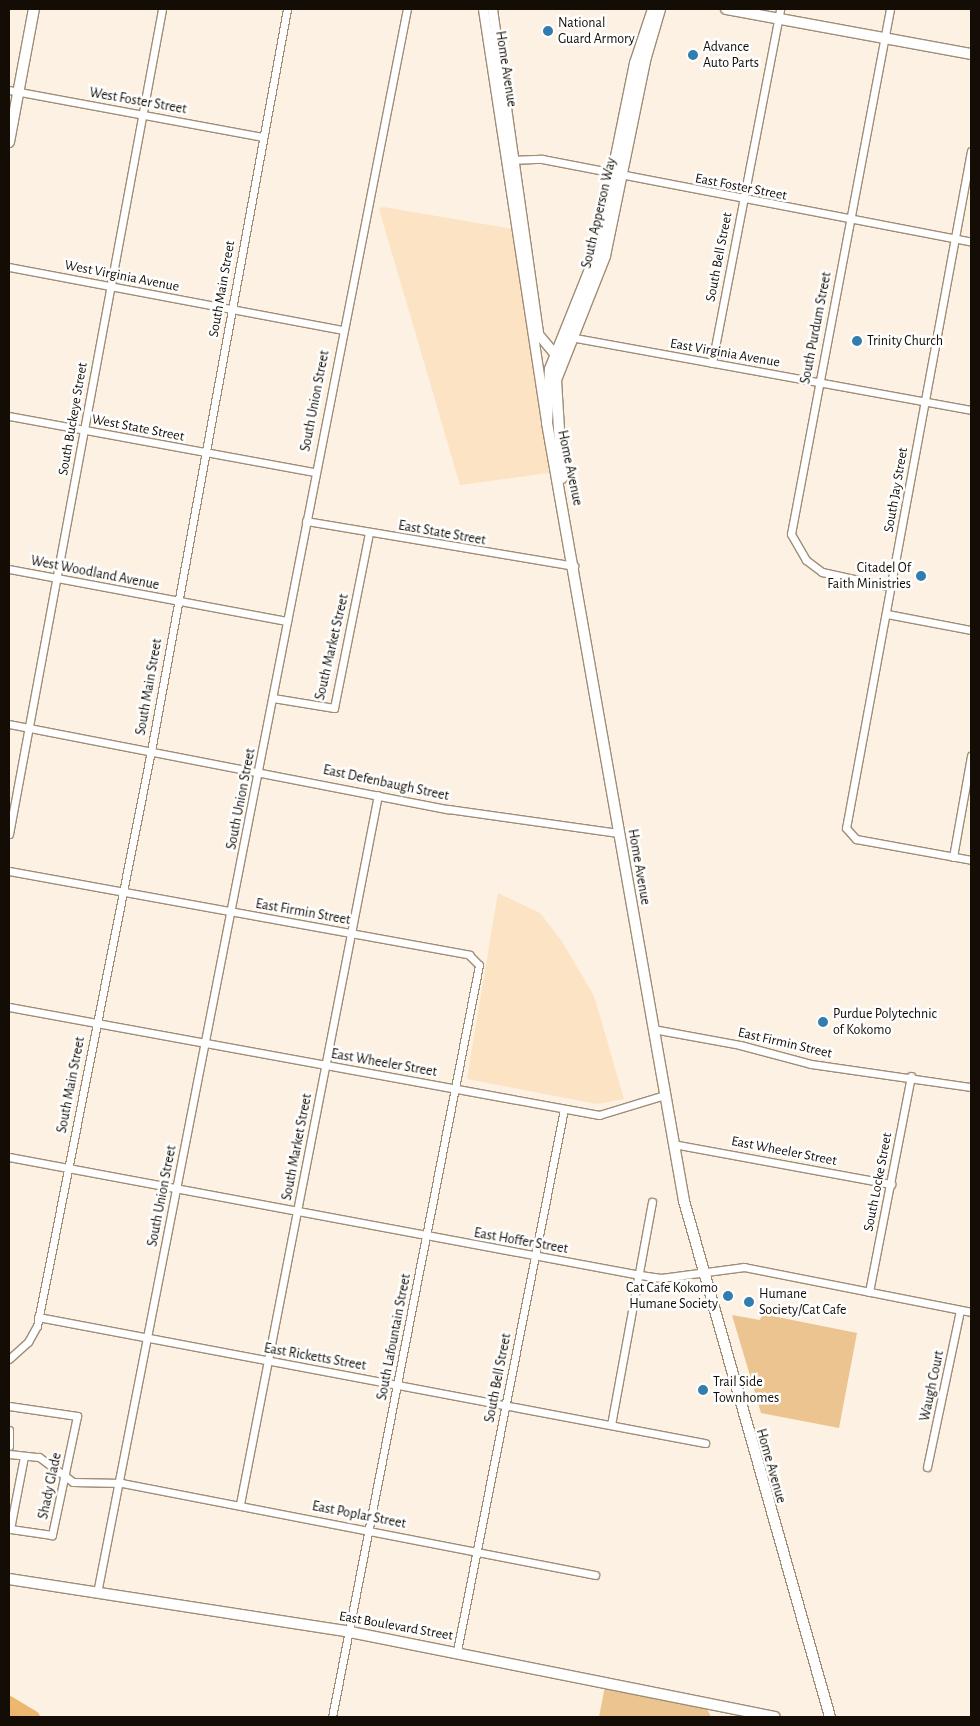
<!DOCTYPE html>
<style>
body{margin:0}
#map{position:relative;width:980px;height:1726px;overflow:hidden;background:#fcf1e2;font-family:"Alegreya Sans",sans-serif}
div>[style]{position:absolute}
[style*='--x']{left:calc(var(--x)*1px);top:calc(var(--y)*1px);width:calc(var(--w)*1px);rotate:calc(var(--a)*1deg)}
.built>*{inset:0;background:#fce3c4}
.green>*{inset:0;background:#ecc490}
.forest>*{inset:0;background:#e8b46b}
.river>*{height:12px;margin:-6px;padding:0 6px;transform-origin:6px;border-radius:6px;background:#ecb76f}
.roads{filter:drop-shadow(1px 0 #9f8d76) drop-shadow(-1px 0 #9f8d76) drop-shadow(0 1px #9f8d76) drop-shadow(0 -1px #9f8d76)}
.minor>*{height:7px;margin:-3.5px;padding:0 3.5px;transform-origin:3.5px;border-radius:3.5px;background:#fff}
.tertiary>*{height:9px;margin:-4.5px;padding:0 4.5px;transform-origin:4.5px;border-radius:4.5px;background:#fff}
.secondary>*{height:10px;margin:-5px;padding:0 5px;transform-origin:5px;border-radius:5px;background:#fff}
.primary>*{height:10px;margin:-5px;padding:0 5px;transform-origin:5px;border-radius:5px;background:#fff}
.dots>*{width:14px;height:14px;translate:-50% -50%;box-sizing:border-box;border:2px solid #fff;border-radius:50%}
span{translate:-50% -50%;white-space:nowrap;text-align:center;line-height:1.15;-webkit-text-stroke:5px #fff;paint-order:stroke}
.poi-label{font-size:14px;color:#130d05}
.left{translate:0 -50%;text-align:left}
.right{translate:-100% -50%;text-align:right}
.street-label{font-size:14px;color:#130d05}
.frame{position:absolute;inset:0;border:10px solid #130d05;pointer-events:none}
</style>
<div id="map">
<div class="built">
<div style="clip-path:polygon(383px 207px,513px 229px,549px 473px,460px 485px,379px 209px)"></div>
<div style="clip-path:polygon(498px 893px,540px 913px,561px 940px,594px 996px,624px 1099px,597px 1104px,467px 1079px)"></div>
</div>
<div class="green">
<div style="clip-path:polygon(762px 1314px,857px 1333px,839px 1428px,761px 1413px,732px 1315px,760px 1320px)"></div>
<div style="clip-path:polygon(606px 1681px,703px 1700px,711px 1717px,599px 1717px)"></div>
</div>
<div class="forest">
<div style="clip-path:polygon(9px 1702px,31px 1715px,34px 1717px,9px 1717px)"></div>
</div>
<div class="river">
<div style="--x:9;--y:1702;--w:29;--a:31"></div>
</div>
<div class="roads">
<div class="minor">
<div style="--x:890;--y:9;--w:534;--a:100.68"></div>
<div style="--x:791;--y:534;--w:30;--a:60"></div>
<div style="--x:806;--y:560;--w:20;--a:37"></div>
<div style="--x:822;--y:572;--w:71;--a:12.3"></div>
<div style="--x:9;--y:90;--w:258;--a:10.5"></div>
<div style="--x:971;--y:151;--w:688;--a:100.46"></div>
<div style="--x:846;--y:828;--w:15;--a:48"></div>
<div style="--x:856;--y:839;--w:117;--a:10.3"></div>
<div style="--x:509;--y:160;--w:33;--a:-2"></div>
<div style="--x:542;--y:159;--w:437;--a:10.9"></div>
<div style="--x:9;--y:267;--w:338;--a:10.7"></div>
<div style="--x:570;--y:337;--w:408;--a:10.3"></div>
<div style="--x:712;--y:363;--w:360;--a:-79.1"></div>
<div style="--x:9;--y:416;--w:310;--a:10.4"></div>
<div style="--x:306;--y:521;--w:272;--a:9.5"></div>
<div style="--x:9;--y:569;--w:283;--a:10.6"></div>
<div style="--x:887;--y:614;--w:86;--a:10.8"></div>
<div style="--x:273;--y:698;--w:62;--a:9.3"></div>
<div style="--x:334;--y:708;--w:178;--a:-78.7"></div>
<div style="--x:9;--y:724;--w:447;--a:11"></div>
<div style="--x:448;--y:809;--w:172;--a:8"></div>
<div style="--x:9;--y:834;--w:839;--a:-79.49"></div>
<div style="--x:953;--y:857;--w:103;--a:-79.9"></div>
<div style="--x:9;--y:871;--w:468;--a:10.3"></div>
<div style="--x:469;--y:955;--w:14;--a:45"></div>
<div style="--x:479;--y:965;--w:766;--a:101.06"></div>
<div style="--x:9;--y:1007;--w:600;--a:10.37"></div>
<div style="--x:599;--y:1115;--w:69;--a:-16.9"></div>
<div style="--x:653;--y:1029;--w:88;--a:10.4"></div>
<div style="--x:740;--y:1045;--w:73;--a:15"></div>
<div style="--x:811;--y:1064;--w:162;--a:8.2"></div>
<div style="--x:673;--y:1144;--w:222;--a:10.4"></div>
<div style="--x:9;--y:1157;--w:642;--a:10.59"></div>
<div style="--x:640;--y:1275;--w:21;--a:8"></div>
<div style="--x:661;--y:1278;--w:84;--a:-7.5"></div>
<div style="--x:744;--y:1267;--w:231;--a:11.2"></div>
<div style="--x:869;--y:1292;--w:220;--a:-79"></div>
<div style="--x:38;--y:1317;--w:679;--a:10.7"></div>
<div style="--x:9;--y:1359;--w:25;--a:-42"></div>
<div style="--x:28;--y:1342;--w:18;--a:-61"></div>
<div style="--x:37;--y:1326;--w:586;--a:-78.79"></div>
<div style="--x:151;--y:751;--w:754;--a:-79.61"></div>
<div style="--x:9;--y:1406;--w:69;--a:8.4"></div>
<div style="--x:77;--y:1416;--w:122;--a:101.9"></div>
<div style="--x:52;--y:1535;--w:42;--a:-171.9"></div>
<div style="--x:10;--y:1529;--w:74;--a:-79.1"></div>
<div style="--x:611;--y:1425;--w:227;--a:-79.6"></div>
<div style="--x:9;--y:1430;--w:16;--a:90"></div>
<div style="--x:9;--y:1454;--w:30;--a:6"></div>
<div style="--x:39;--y:1457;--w:42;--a:36.3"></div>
<div style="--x:73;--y:1482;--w:49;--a:1.2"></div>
<div style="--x:122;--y:1483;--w:482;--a:11"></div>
<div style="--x:927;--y:1467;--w:160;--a:-78.1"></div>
<div style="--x:240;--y:1504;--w:722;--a:-78.99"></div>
<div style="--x:97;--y:1593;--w:1614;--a:-78.93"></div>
<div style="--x:457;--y:1651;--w:552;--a:-78.83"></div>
</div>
<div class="tertiary">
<div style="--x:483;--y:9;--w:415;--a:81.3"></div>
<div style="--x:492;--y:9;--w:328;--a:81.9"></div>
<div style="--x:538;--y:334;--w:31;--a:50"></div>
</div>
<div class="secondary">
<div style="--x:653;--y:9;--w:57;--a:108.4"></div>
<div style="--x:635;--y:63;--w:195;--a:101.5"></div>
<div style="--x:596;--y:254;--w:124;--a:111.8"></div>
<div style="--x:550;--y:369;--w:54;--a:93.2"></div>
<div style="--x:547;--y:423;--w:790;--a:80.01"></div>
<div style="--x:684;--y:1201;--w:536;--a:74.2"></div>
<div style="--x:9;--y:142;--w:135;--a:-79.4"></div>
<div style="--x:562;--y:478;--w:98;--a:-93.5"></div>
<div style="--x:556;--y:380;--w:133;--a:-68.4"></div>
<div style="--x:605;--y:256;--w:203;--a:-78.4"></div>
<div style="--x:646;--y:57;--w:50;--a:-73.7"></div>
<div style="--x:9;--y:1579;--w:345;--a:8.8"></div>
<div style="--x:350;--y:1632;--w:433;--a:11.3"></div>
</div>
<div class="primary">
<div style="--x:726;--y:9;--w:249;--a:10.4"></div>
</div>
</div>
<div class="dots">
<div style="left:548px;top:31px;background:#317db0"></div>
<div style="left:693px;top:55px;background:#317db0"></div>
<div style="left:857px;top:341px;background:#317db0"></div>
<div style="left:921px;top:576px;background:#317db0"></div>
<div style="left:823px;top:1022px;background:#317db0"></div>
<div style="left:728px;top:1296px;background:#317db0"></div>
<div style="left:749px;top:1302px;background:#317db0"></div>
<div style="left:703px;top:1390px;background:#317db0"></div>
</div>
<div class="poi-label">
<span class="left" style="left:558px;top:31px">National<br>Guard Armory</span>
<span class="left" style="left:703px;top:55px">Advance<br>Auto Parts</span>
<span class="left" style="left:867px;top:341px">Trinity Church</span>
<span class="right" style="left:911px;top:576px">Citadel Of<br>Faith Ministries</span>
<span class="left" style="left:833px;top:1022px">Purdue Polytechnic<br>of Kokomo</span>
<span class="right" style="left:718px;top:1296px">Cat Cafe Kokomo<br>Humane Society</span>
<span class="left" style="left:759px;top:1302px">Humane<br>Society/Cat Cafe</span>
<span class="left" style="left:713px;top:1390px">Trail Side<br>Townhomes</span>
</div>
<div class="street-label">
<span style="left:506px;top:69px;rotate:81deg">Home Avenue</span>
<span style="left:138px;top:101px;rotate:10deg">West Foster Street</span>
<span style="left:741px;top:187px;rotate:11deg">East Foster Street</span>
<span style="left:599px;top:213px;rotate:-77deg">South Apperson Way</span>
<span style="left:719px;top:257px;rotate:-79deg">South Bell Street</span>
<span style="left:122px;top:276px;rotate:11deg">West Virginia Avenue</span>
<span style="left:222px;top:289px;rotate:-80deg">South Main Street</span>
<span style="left:816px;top:328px;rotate:-79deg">South Purdum Street</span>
<span style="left:725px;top:353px;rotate:10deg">East Virginia Avenue</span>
<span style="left:315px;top:401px;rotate:-79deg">South Union Street</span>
<span style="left:73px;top:419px;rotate:-80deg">South Buckeye Street</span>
<span style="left:138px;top:428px;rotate:11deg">West State Street</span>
<span style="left:570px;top:468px;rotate:78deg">Home Avenue</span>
<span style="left:896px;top:490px;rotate:-80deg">South Jay Street</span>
<span style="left:442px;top:533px;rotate:10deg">East State Street</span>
<span style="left:95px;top:573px;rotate:11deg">West Woodland Avenue</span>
<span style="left:332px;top:647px;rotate:-77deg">South Market Street</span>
<span style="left:149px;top:687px;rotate:-80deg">South Main Street</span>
<span style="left:386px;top:783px;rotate:12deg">East Defenbaugh Street</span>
<span style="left:241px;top:799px;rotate:-79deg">South Union Street</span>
<span style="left:639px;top:867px;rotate:80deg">Home Avenue</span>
<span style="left:303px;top:912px;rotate:10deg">East Firmin Street</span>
<span style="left:785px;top:1043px;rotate:13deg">East Firmin Street</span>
<span style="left:384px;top:1063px;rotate:10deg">East Wheeler Street</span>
<span style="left:71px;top:1085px;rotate:-79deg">South Main Street</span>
<span style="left:297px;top:1147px;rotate:-79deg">South Market Street</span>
<span style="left:784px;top:1151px;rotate:11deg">East Wheeler Street</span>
<span style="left:878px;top:1182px;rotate:-79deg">South Locke Street</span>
<span style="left:162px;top:1196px;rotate:-79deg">South Union Street</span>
<span style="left:521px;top:1241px;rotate:10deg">East Hoffer Street</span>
<span style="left:394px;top:1337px;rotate:-79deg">South Lafountain Street</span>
<span style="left:315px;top:1357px;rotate:10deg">East Ricketts Street</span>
<span style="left:498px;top:1378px;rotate:-79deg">South Bell Street</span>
<span style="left:932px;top:1386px;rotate:-78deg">Waugh Court</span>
<span style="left:771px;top:1466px;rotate:74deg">Home Avenue</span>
<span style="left:50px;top:1486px;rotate:-78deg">Shady Glade</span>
<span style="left:359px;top:1515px;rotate:11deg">East Poplar Street</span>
<span style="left:396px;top:1626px;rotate:10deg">East Boulevard Street</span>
</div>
<div class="frame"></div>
</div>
